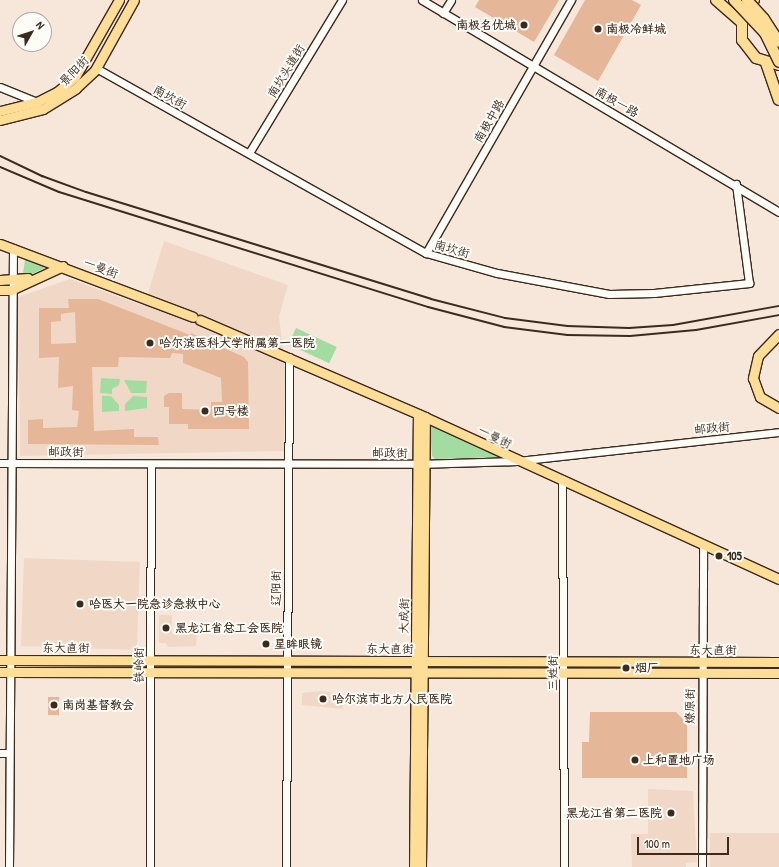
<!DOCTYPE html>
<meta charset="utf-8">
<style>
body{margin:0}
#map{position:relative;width:779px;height:867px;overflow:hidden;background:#f6e7da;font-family:"Patrick Hand","LXGW WenKai TC",sans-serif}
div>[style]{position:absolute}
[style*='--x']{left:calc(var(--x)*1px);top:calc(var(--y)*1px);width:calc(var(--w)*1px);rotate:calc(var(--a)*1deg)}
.built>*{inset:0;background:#f1d8c6;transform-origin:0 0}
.green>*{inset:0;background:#a3dca1;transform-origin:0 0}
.building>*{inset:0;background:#e6b698;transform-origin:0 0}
.roads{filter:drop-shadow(1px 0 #3b2a1e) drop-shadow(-1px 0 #3b2a1e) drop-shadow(0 1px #3b2a1e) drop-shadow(0 -1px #3b2a1e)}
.minor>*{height:7px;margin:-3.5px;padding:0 3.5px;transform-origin:3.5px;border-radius:3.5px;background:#fdfcf7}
.major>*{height:9px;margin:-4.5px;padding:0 4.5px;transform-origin:4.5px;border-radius:4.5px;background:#fedd96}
.highway>*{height:10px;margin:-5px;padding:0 5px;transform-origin:5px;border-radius:5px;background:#fedd96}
.rail>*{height:2px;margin:-1px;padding:0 1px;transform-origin:1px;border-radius:1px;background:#3b2a1e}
.bridges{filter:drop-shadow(1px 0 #3b2a1e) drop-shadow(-1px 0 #3b2a1e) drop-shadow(0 1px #3b2a1e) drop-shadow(0 -1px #3b2a1e)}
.highway-bridge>*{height:10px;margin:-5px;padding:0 5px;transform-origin:5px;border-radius:5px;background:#fedd96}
.dots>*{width:11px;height:11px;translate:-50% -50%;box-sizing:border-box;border:2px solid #fdfcf7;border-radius:50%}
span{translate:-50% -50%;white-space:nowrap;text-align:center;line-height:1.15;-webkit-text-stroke:4px #fdfcf7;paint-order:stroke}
.poi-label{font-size:12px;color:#3b2a1e;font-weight:700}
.right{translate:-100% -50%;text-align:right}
.left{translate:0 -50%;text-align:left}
.street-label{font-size:12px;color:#3b2a1e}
.north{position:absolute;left:12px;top:12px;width:40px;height:40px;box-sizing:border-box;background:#fdfcf7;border:1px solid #afa8a0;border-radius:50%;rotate:51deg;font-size:11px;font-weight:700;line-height:16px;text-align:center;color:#3b2a1e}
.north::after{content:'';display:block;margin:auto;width:14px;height:18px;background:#3b2a1e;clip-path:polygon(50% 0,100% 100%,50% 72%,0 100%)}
.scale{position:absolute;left:637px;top:837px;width:92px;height:18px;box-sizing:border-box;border:2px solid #3b2a1e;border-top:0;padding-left:5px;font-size:12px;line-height:14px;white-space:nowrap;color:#3b2a1e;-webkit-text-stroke:3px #fdfcf7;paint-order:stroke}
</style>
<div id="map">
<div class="built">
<div style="clip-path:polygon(164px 241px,288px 285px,279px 316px,285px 370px,284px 451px,20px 456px,18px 297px,70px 279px,144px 306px)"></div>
<div style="left:24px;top:558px;width:116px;height:88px;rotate:2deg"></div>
<div style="clip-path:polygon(159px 615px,172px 615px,172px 634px,197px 633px,196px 646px,168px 647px,166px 643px,159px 643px)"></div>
<div style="clip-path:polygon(321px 691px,343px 694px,343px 709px,302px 705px,302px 693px)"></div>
<div style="clip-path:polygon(648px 789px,693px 791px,697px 862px,686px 863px,686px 867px,632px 867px,631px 834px,648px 834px)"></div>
<div style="left:710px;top:833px;width:69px;height:34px"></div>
</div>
<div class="green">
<div style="clip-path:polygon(28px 258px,47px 267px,22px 279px,25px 260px)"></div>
<div style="left:296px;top:328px;width:45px;height:18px;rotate:25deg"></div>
<div style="clip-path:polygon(101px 378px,120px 379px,119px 385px,112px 389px,112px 394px,100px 393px)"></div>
<div style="clip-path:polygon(124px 380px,147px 381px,146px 393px,131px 393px)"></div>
<div style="clip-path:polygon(102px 396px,111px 396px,119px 405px,119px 411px,102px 412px)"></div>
<div style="clip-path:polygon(133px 396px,147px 397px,147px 408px,125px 411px,125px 404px)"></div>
<div style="clip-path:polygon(434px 425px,499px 454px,499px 457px,435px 459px,432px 456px,430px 427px)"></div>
</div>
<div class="building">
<div style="clip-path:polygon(479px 0,559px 0,534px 42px,475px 7px)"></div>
<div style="clip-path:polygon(585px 0,632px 0,641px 5px,598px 81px,554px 55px)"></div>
<div style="clip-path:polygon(evenodd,68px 299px,98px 299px,190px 335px,191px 333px,244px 357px,248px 362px,249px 429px,188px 429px,188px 424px,169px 424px,169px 407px,164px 407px,164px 396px,169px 393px,182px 393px,182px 409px,211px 410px,211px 402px,222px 402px,221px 378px,183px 363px,183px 354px,172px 353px,170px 358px,119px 357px,118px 367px,92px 367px,94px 431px,134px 429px,134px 437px,158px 437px,159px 445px,28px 444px,28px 420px,43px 419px,43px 428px,77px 427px,79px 411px,72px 410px,73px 386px,58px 388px,59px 357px,39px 358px,39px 308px,69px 308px,68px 299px,75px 312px,76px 343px,51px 344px,51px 322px,61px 321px,61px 314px,75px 312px)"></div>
<div style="left:48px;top:697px;width:11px;height:18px"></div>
<div style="clip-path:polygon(590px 712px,676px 712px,687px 723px,687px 778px,582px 778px,582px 742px,589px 742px)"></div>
</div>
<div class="roads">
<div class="minor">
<div style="--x:422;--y:0;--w:415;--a:30.7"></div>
<div style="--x:443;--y:13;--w:15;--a:-58"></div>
<div style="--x:96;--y:68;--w:378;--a:29.3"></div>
<div style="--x:426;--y:253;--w:74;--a:15.7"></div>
<div style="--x:497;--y:273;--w:114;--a:10.6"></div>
<div style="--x:609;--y:294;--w:45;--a:-1.3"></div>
<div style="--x:654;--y:293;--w:96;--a:-6"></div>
<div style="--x:749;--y:283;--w:100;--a:-97.5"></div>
<div style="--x:0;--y:87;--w:40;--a:22"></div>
<div style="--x:249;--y:153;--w:179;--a:-58.7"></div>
<div style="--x:426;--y:253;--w:292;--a:-60.2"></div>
<div style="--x:0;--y:463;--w:418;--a:0.1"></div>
<div style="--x:418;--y:464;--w:99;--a:-1.7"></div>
<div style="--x:517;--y:461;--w:264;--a:-6.3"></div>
<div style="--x:562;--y:479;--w:388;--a:89.7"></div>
<div style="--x:0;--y:753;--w:9;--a:0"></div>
<div style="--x:9;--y:867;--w:619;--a:-89.63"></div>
<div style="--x:150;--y:867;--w:403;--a:-89.9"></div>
<div style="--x:286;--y:867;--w:510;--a:-89.66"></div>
<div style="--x:702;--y:867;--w:322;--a:-89.8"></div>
</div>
<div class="major">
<div style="--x:0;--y:111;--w:38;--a:-14"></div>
<div style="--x:37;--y:102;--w:22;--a:-27"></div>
<div style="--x:57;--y:92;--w:23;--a:-40"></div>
<div style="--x:75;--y:77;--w:89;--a:-60.3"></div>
<div style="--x:0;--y:120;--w:44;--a:-14.3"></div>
<div style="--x:43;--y:109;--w:39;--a:-32"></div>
<div style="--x:76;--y:88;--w:26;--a:-43"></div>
<div style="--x:95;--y:70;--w:80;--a:-60.9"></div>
<div style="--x:0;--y:244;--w:206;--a:20.7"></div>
<div style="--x:0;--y:280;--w:28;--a:-4"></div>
<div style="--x:0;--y:290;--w:11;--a:0"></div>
<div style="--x:11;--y:290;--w:57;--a:-24.8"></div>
<div style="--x:200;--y:320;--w:245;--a:23.3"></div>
<div style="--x:425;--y:417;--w:389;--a:24.6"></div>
<div style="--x:779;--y:334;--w:30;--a:134"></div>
<div style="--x:758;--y:356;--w:23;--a:103"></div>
<div style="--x:753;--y:378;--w:20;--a:70"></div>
<div style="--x:760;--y:397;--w:22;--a:30"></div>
<div style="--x:0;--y:660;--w:779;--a:0.15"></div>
<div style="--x:0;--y:672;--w:779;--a:0.07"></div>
<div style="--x:414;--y:867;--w:453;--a:-89.5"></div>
<div style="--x:421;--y:867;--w:450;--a:-89.5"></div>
</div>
<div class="highway">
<div style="--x:716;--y:0;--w:33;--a:41"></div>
<div style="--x:754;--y:0;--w:21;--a:125"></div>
<div style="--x:742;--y:17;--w:23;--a:90"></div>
<div style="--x:742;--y:40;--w:23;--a:52"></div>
<div style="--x:756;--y:58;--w:24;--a:17"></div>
<div style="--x:766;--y:63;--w:39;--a:71"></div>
</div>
</div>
<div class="rail">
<div style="--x:0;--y:156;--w:47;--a:25.5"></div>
<div style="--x:42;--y:176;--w:47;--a:20"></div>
<div style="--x:86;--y:192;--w:361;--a:17.2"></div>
<div style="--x:431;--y:299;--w:76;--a:14.4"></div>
<div style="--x:505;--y:318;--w:63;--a:7.4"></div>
<div style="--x:567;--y:326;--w:62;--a:1.8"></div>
<div style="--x:629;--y:328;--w:44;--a:-3.9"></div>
<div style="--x:673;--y:325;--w:108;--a:-10.2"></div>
<div style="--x:0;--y:167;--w:64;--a:23"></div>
<div style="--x:59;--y:192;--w:387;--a:17.3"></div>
<div style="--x:428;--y:307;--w:79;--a:14.7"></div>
<div style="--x:504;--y:327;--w:64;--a:7.2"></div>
<div style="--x:567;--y:335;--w:63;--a:0.9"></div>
<div style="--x:630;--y:336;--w:66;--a:-5.2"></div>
<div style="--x:696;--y:330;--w:84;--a:-10.2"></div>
</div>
<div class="bridges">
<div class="highway-bridge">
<div style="--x:734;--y:0;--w:45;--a:46.8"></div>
<div style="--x:765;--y:33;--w:32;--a:64"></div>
<div style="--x:747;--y:0;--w:25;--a:48"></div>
<div style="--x:764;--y:19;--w:27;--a:57"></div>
</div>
</div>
<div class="dots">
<div style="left:524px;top:25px;background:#3b2a1e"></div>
<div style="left:598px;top:29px;background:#3b2a1e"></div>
<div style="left:150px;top:343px;background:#3b2a1e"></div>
<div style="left:205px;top:411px;background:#3b2a1e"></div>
<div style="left:719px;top:556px;background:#3b2a1e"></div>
<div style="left:80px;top:604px;background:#3b2a1e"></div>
<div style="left:166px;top:628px;background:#3b2a1e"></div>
<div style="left:266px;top:644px;background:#3b2a1e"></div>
<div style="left:626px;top:668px;background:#3b2a1e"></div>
<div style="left:323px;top:699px;background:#3b2a1e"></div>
<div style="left:54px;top:705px;background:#3b2a1e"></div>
<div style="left:635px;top:760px;background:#3b2a1e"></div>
<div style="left:671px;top:813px;background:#3b2a1e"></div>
</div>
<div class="poi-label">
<span class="right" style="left:516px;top:25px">南极名优城</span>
<span class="left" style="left:606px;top:29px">南极冷鲜城</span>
<span class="left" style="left:159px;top:343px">哈尔滨医科大学附属第一医院</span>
<span class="left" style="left:213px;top:411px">四号楼</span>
<span class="left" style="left:727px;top:556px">105</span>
<span class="left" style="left:89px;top:604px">哈医大一院急诊急救中心</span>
<span class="left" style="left:175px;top:628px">黑龙江省总工会医院</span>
<span class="left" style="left:274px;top:644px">星眸眼镜</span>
<span class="left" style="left:635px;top:668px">烟厂</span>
<span class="left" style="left:332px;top:699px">哈尔滨市北方人民医院</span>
<span class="left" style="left:62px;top:705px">南岗基督教会</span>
<span class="left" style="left:643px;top:760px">上和置地广场</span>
<span class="right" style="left:662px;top:813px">黑龙江省第二医院</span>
</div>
<div class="street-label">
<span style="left:74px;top:71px;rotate:-46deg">景阳街</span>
<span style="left:286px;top:71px;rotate:-59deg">南坎头道街</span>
<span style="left:170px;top:97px;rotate:29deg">南坎街</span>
<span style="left:617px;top:102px;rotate:30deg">南极一路</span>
<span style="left:489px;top:121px;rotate:-60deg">南极中路</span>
<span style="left:452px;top:249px;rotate:16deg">南坎街</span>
<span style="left:101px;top:268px;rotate:21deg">一曼街</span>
<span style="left:712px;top:428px;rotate:-5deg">邮政街</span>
<span style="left:495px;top:437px;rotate:26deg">一曼街</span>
<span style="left:66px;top:452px">邮政街</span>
<span style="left:390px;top:453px">邮政街</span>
<span style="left:276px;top:588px;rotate:-90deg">辽阳街</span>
<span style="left:404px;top:616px;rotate:-89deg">大成街</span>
<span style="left:66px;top:648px">东大直街</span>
<span style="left:390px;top:649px">东大直街</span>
<span style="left:713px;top:650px">东大直街</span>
<span style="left:139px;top:665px;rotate:-90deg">铁岭街</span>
<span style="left:553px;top:673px;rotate:-90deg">三姓街</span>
<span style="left:690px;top:706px;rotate:-90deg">燎原街</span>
</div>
<div class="north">N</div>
<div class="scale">100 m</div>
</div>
